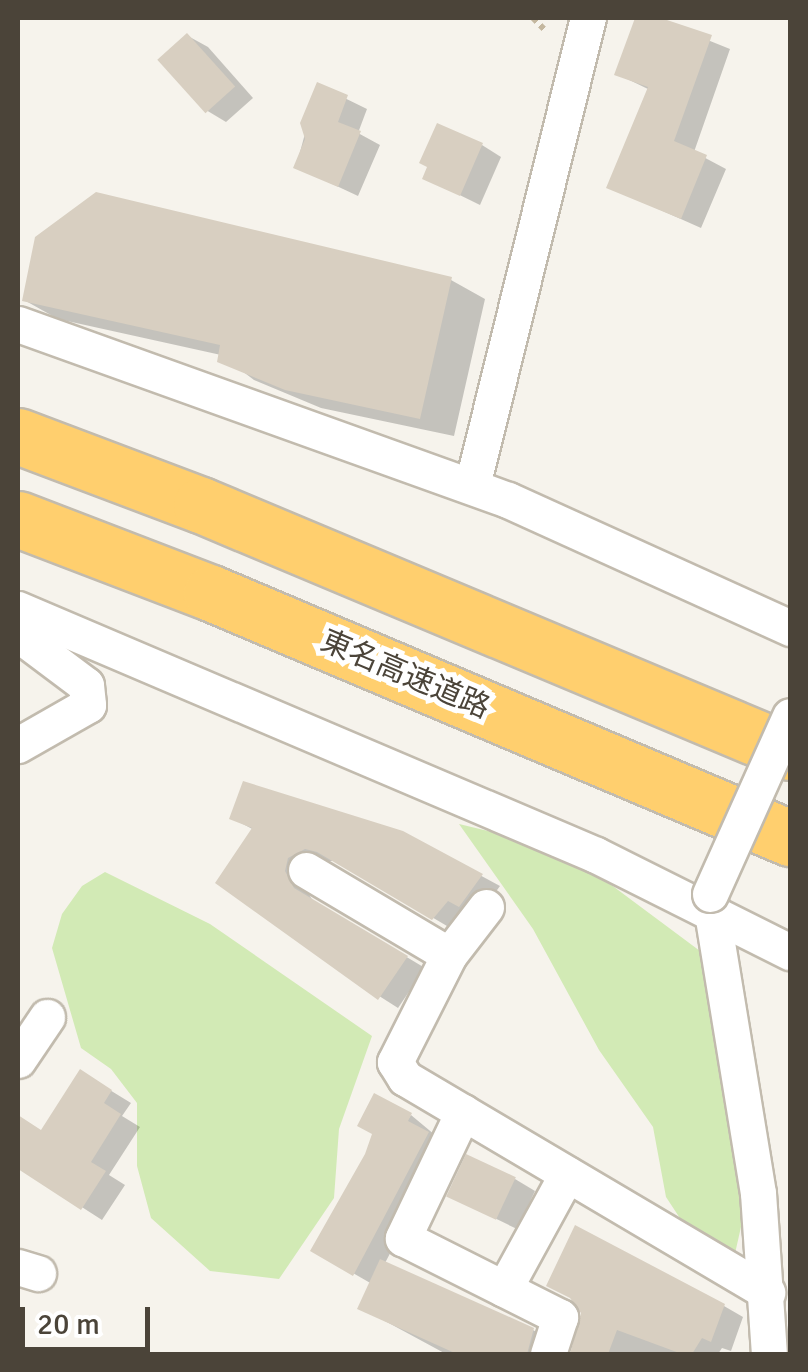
<!DOCTYPE html>
<meta charset="utf-8">
<style>
body{margin:0}
#map{position:relative;width:808px;height:1372px;overflow:hidden;background:#f6f3ec;font-family:Signika,"Noto Sans JP",sans-serif}
div>[style]{position:absolute}
[style*='--x']{left:calc(var(--x)*1px);top:calc(var(--y)*1px);width:calc(var(--w)*1px);rotate:calc(var(--a)*1deg)}
.green>*{inset:0;background:#d2eab5}
.shadow>*{inset:0;background:#0003}
.building>*{inset:0;background:#d8cfc1;transform-origin:0 0}
.path>*{height:6px;margin-top:-3px;transform-origin:0;background:repeating-linear-gradient(90deg,#c4b79f 0 5px,transparent 0 10px)}
.roads{filter:drop-shadow(2px 0 #c2bbae) drop-shadow(-2px 0 #c2bbae) drop-shadow(0 2px #c2bbae) drop-shadow(0 -2px #c2bbae)}
.minor>*{height:35px;margin:-17.5px;padding:0 17.5px;transform-origin:17.5px;border-radius:17.5px;background:#fff}
.motorway>*{height:55px;margin:-27.5px;padding:0 27.5px;transform-origin:27.5px;border-radius:27.5px;background:#ffcf6e}
.bridges{filter:drop-shadow(2px 0 #c2bbae) drop-shadow(-2px 0 #c2bbae) drop-shadow(0 2px #c2bbae) drop-shadow(0 -2px #c2bbae)}
.minor-bridge>*{height:35px;margin:-17.5px;padding:0 17.5px;transform-origin:17.5px;border-radius:17.5px;background:#fff}
span{translate:-50% -50%;white-space:nowrap;text-align:center;line-height:1.15;-webkit-text-stroke:10px #fff;paint-order:stroke}
.street-label{font-size:30px;color:#4b4439}
.frame{position:absolute;inset:0;border:20px solid #4b4439;pointer-events:none}
.scale{position:absolute;left:20px;top:1307px;width:130px;height:45px;box-sizing:border-box;border:5px solid #4b4439;border-top:0;padding-left:12px;font-size:30px;line-height:35px;white-space:nowrap;color:#4b4439;-webkit-text-stroke:8px #fff;paint-order:stroke}
</style>
<div id="map">
<div class="green">
<div style="clip-path:polygon(459px 824px,563px 849px,700px 951px,715px 994px,745px 1209px,734px 1258px,693px 1238px,666px 1197px,653px 1127px,599px 1050px,533px 929px)"></div>
<div style="clip-path:polygon(105px 872px,210px 924px,372px 1036px,339px 1129px,334px 1198px,279px 1279px,210px 1271px,151px 1218px,137px 1166px,137px 1103px,111px 1069px,81px 1048px,52px 948px,62px 914px,82px 886px)"></div>
</div>
<div class="shadow">
<div style="clip-path:polygon(637px 18px,653px 18px,730px 49px,694px 152px,726px 169px,701px 228px,609px 187px,650px 90px,617px 74px)"></div>
<div style="clip-path:polygon(188px 36px,208px 47px,253px 98px,226px 122px,206px 110px)"></div>
<div style="clip-path:polygon(318px 85px,367px 109px,358px 133px,380px 145px,358px 196px,296px 167px)"></div>
<div style="clip-path:polygon(482px 145px,501px 157px,480px 205px,425px 178px)"></div>
<div style="clip-path:polygon(451px 280px,485px 299px,454px 436px,321px 408px,254px 380px,221px 355px,58px 319px,24px 300px)"></div>
<div style="clip-path:polygon(232px 818px,402px 833px,500px 886px,479px 915px,452px 929px,337px 861px,314px 861px,302px 883px,313px 901px,425px 968px,398px 1008px,343px 973px,254px 830px)"></div>
<div style="clip-path:polygon(100px 1084px,131px 1103px,122px 1116px,140px 1127px,109px 1175px,125px 1185px,102px 1220px,18px 1166px,18px 1118px,43px 1133px)"></div>
<div style="clip-path:polygon(411px 1115px,447px 1145px,385px 1263px,533px 1330px,552px 1341px,549px 1354px,446px 1354px,361px 1308px,372px 1284px,313px 1250px)"></div>
<div style="clip-path:polygon(515px 1179px,535px 1191px,517px 1229px,449px 1196px)"></div>
<div style="clip-path:polygon(579px 1302px,724px 1306px,743px 1317px,731px 1351px,722px 1348px,718px 1354px,571px 1354px,583px 1324px)"></div>
</div>
<div class="building">
<div style="clip-path:polygon(635px 18px,661px 18px,712px 35px,674px 141px,707px 155px,681px 219px,606px 188px,648px 87px,614px 75px)"></div>
<div style="left:187px;top:33px;width:72px;height:40px;rotate:48deg"></div>
<div style="clip-path:polygon(317px 82px,348px 95px,338px 122px,361px 131px,338px 187px,293px 168px,305px 139px,300px 123px)"></div>
<div style="clip-path:polygon(437px 123px,483px 143px,460px 196px,422px 179px,427px 167px,419px 163px)"></div>
<div style="clip-path:polygon(96px 192px,452px 277px,420px 419px,285px 390px,217px 362px,220px 345px,22px 301px,35px 237px)"></div>
<div style="clip-path:polygon(243px 781px,403px 831px,483px 874px,459px 907px,448px 901px,432px 920px,317px 852px,305px 849px,288px 858px,285px 871px,294px 888px,408px 956px,378px 1000px,215px 883px,252px 828px,229px 819px)"></div>
<div style="clip-path:polygon(80px 1069px,112px 1090px,104px 1103px,121px 1114px,91px 1162px,106px 1171px,81px 1210px,18px 1169px,18px 1115px,41px 1130px)"></div>
<div style="clip-path:polygon(374px 1093px,412px 1113px,408px 1121px,429px 1132px,353px 1276px,310px 1251px,365px 1154px,372px 1134px,357px 1126px)"></div>
<div style="left:466px;top:1154px;width:55px;height:47px;rotate:25deg"></div>
<div style="clip-path:polygon(575px 1225px,725px 1304px,711px 1342px,702px 1338px,692px 1354px,682px 1354px,617px 1330px,608px 1354px,570px 1354px,581px 1313px,570px 1298px,546px 1286px)"></div>
<div style="clip-path:polygon(380px 1259px,534px 1328px,527px 1354px,457px 1354px,357px 1309px)"></div>
</div>
<div class="path">
<div style="--x:533;--y:18;--w:17;--a:45"></div>
</div>
<div class="roads">
<div class="minor">
<div style="--x:18;--y:324;--w:521;--a:19.76"></div>
<div style="--x:508;--y:500;--w:310;--a:24.4"></div>
<div style="--x:472;--y:486;--w:482;--a:-76.1"></div>
<div style="--x:18;--y:609;--w:628;--a:23.05"></div>
<div style="--x:596;--y:855;--w:217;--a:26.6"></div>
<div style="--x:18;--y:634;--w:85;--a:36.9"></div>
<div style="--x:86;--y:685;--w:20;--a:84"></div>
<div style="--x:88;--y:705;--w:81;--a:150.3"></div>
<div style="--x:306;--y:870;--w:166;--a:30.7"></div>
<div style="--x:710;--y:900;--w:297;--a:80.7"></div>
<div style="--x:758;--y:1193;--w:161;--a:86.1"></div>
<div style="--x:486;--y:907;--w:61;--a:127.6"></div>
<div style="--x:449;--y:955;--w:120;--a:116.8"></div>
<div style="--x:395;--y:1062;--w:19;--a:58"></div>
<div style="--x:405;--y:1078;--w:421;--a:30.6"></div>
<div style="--x:18;--y:1060;--w:52;--a:-56"></div>
<div style="--x:463;--y:1112;--w:140;--a:115.5"></div>
<div style="--x:403;--y:1238;--w:176;--a:26.7"></div>
<div style="--x:560;--y:1317;--w:39;--a:108"></div>
<div style="--x:18;--y:1267;--w:21;--a:17"></div>
<div style="--x:504;--y:1289;--w:131;--a:-61.3"></div>
</div>
<div class="motorway">
<div style="--x:18;--y:436;--w:196;--a:20.7"></div>
<div style="--x:201;--y:505;--w:639;--a:22.75"></div>
<div style="--x:18;--y:519;--w:207;--a:21"></div>
<div style="--x:211;--y:593;--w:629;--a:22.94"></div>
</div>
</div>
<div class="bridges">
<div class="minor-bridge">
<div style="--x:710;--y:894;--w:195;--a:-65.8"></div>
</div>
</div>
<div class="street-label">
<span style="left:405px;top:675px;rotate:23deg">東名高速道路</span>
</div>
<div class="frame"></div>
<div class="scale">20 m</div>
</div>
